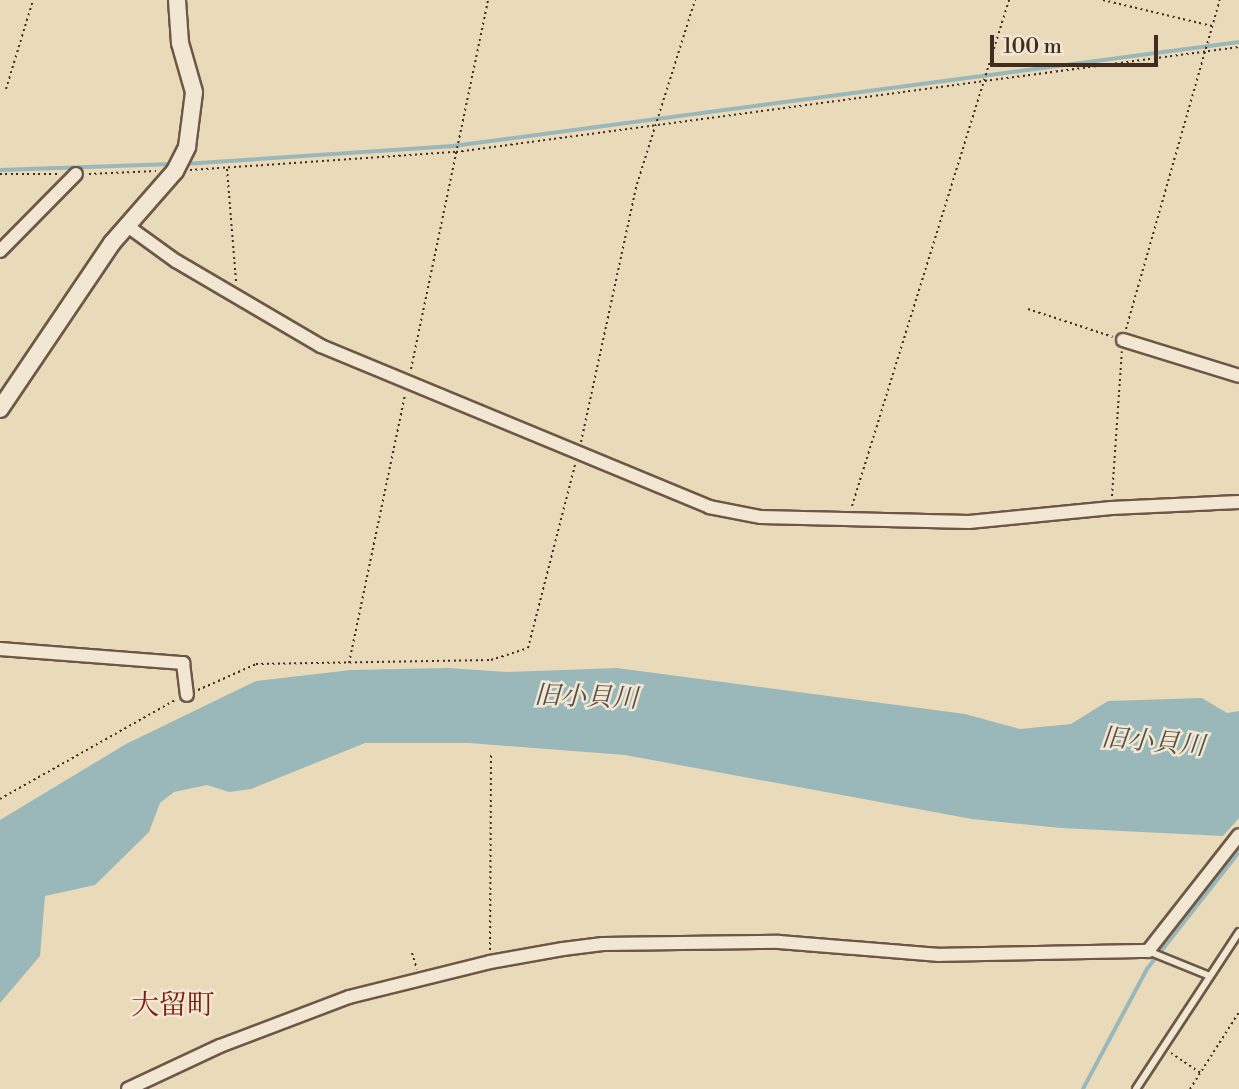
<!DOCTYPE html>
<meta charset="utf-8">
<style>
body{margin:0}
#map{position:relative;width:1239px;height:1089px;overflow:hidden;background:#e9daba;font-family:"Libre Bodoni","Noto Serif JP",serif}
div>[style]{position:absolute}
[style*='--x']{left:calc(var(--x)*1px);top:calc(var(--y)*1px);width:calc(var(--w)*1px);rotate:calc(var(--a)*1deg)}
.water>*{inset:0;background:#9ab8b9}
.stream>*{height:3.5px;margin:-1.75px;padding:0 1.75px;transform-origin:1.75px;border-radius:1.75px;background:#9ab8b9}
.path>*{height:2px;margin-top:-1px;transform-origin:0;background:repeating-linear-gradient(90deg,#422c21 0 2px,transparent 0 5.5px)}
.roads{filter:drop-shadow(2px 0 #6c5847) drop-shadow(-2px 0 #6c5847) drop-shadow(0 2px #6c5847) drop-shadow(0 -2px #6c5847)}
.service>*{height:6px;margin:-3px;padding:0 3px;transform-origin:3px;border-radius:3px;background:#f1e7d2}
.minor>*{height:12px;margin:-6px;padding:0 6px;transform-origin:6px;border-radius:6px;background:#f1e7d2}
.tertiary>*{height:16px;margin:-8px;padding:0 8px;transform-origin:8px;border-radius:8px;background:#f1e7d2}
span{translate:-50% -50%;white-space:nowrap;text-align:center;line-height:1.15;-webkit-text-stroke:5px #f1e7d2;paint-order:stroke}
.water-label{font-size:26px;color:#584f47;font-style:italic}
.quarter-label{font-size:28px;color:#7a1f14}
.scale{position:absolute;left:990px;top:35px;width:168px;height:32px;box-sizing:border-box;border:4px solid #422c21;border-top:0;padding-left:9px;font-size:21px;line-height:24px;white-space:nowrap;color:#422c21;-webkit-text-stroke:5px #f1e7d2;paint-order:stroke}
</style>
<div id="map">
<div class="water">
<div style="clip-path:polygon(448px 668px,507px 672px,617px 668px,965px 714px,1020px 729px,1071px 724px,1108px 701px,1202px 698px,1227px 713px,1239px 711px,1239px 818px,1223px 836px,1061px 828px,972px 819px,625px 755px,469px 743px,365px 743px,251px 789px,229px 792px,207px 785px,174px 792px,160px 803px,149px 832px,95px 885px,45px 896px,40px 956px,0 1003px,0 820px,126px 744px,256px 681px,351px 670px)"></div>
</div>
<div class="stream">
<div style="--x:184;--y:164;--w:270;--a:-3.8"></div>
<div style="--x:453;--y:146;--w:793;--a:-7.54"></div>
<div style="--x:0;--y:170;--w:173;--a:-2"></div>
<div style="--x:1083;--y:1089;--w:136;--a:-61.9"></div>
<div style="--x:1147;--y:969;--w:149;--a:-51.8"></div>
</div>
<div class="path">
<div style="--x:1103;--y:0;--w:112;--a:13.4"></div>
<div style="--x:6;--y:89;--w:93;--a:-73.1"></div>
<div style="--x:227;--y:169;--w:113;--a:85.4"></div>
<div style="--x:190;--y:170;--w:267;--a:-3.9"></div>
<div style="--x:456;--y:152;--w:790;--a:-7.64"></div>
<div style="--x:0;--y:174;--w:58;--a:0"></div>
<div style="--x:89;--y:174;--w:67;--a:-2.6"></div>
<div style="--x:1028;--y:309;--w:89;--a:18.2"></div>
<div style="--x:1126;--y:329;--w:342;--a:-74.1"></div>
<div style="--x:411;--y:369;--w:377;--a:-78.2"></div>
<div style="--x:581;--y:442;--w:264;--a:-77.8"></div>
<div style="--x:637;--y:184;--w:193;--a:-72.5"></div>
<div style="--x:1112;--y:496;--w:145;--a:-86.1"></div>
<div style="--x:852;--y:506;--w:530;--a:-72.76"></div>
<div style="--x:349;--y:663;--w:274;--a:-78.2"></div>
<div style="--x:198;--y:690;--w:64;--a:-24.1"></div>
<div style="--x:256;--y:664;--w:235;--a:-1"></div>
<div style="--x:491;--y:660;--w:39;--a:-18"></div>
<div style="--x:528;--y:648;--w:189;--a:-75.6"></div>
<div style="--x:0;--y:799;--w:203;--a:-29.5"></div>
<div style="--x:490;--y:950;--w:196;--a:-89.7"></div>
<div style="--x:412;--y:953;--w:17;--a:73"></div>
<div style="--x:1171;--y:1053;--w:36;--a:34"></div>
<div style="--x:1190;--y:1089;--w:91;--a:-57.5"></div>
</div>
<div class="roads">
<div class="service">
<div style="--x:1148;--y:951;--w:64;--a:22.1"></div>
<div style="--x:1136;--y:1089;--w:188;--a:-56.7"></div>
</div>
<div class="minor">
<div style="--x:126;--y:225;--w:62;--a:35.8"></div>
<div style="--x:176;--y:261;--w:168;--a:30.4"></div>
<div style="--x:321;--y:346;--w:420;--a:22.5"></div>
<div style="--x:709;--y:507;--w:53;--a:10.9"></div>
<div style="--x:761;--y:517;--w:208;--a:1.4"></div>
<div style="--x:969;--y:522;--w:143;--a:-5.6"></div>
<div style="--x:1111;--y:508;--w:128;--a:-2.7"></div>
<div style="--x:0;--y:251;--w:108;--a:-45.4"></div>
<div style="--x:1123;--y:340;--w:121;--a:17.2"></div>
<div style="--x:0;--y:649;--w:184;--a:4.4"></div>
<div style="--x:183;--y:663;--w:32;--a:83"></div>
<div style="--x:128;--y:1089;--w:102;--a:-25.1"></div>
<div style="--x:220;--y:1046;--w:138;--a:-20.8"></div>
<div style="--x:349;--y:997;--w:145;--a:-13.9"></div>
<div style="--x:490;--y:962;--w:74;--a:-10.1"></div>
<div style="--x:563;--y:949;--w:40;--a:-7.1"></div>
<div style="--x:603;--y:944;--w:176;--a:-0.7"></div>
<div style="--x:779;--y:942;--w:161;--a:4.6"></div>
<div style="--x:939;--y:955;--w:209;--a:-1.1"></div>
<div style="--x:1148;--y:951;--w:147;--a:-51.9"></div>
</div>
<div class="tertiary">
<div style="--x:0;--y:409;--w:200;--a:-56"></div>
<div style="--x:112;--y:243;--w:96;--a:-48.8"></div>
<div style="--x:175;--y:171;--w:27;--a:-63"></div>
<div style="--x:187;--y:147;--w:55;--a:-82.7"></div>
<div style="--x:194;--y:92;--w:51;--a:-105.9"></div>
<div style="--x:180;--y:43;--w:43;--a:-94"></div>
</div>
</div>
<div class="water-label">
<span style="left:586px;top:698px;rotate:2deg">旧小貝川</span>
<span style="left:1153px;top:743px;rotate:5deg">旧小貝川</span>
</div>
<div class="quarter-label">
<span style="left:173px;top:1006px">大留町</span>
</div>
<div class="scale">100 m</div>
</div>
